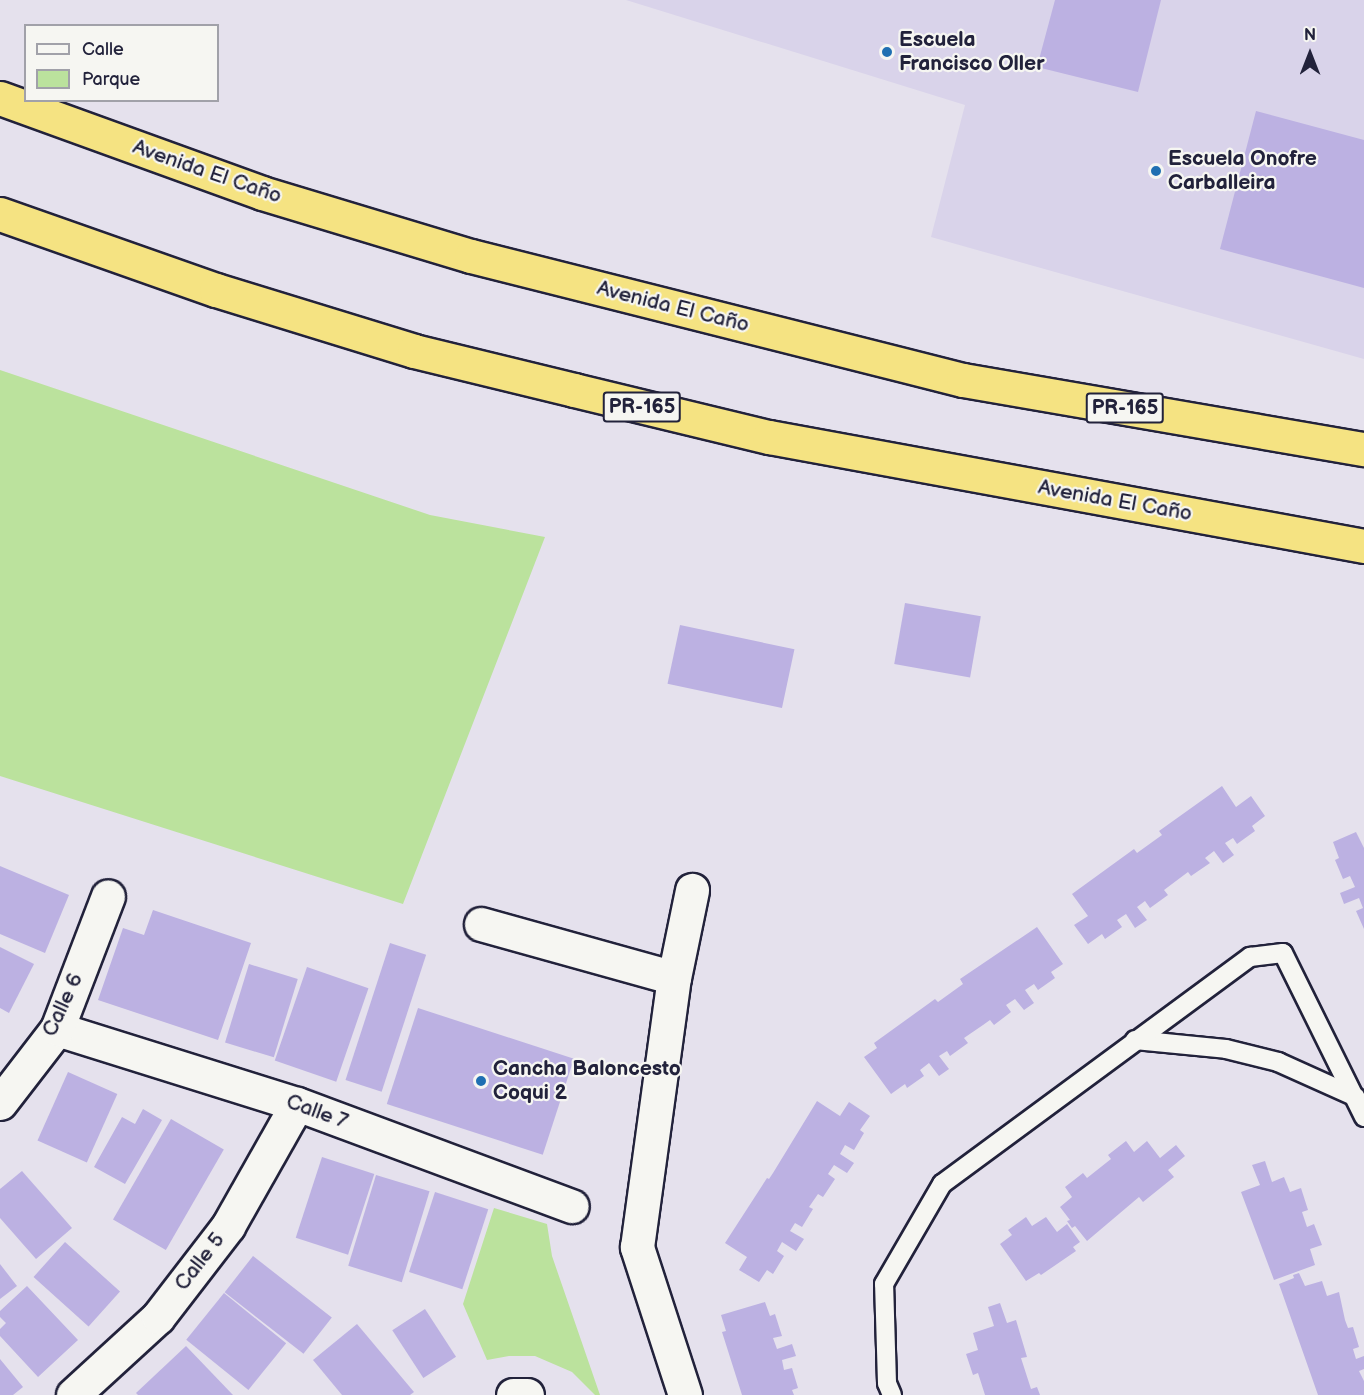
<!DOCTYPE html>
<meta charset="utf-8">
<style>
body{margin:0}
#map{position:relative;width:1364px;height:1395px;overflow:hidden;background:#e5e1ed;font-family:"Balsamiq Sans",sans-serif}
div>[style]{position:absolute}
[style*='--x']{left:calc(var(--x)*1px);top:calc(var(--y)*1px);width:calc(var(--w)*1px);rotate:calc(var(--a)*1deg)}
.built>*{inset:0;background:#d9d3ea}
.green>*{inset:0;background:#bbe29d}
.building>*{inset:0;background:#bcb1e2;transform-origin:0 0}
.roads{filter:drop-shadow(2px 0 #22223b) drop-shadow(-2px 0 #22223b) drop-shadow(0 2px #22223b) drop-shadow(0 -2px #22223b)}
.service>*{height:18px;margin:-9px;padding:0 9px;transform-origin:9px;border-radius:9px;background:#f6f6f2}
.minor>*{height:33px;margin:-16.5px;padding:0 16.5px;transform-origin:16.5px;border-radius:16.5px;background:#f6f6f2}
.motorway>*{height:33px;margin:-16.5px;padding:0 16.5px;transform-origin:16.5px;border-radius:16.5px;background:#f5e382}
.dots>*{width:16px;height:16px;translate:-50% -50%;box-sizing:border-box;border:3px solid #f6f6f2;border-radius:50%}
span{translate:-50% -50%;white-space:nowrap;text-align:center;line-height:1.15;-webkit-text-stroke:4.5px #f6f6f2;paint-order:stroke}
.shield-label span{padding:2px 4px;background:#f6f6f2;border:2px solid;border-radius:4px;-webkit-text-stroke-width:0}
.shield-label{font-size:20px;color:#22223b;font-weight:700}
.poi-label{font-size:21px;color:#22223b;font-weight:700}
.left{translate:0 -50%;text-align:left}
.street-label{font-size:21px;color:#22223b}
.legend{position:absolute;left:24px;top:24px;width:195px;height:78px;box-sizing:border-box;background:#f6f6f2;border:2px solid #a1a1a9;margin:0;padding:8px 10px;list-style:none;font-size:18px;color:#22223b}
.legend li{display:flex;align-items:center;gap:12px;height:30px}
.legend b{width:30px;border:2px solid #a1a1a9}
.north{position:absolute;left:1280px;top:24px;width:60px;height:60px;-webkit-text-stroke:4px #f6f6f2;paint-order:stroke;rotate:0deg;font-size:16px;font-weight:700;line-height:24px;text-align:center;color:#22223b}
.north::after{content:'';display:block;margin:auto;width:21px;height:27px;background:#22223b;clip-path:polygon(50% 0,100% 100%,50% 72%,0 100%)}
</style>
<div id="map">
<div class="built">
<div style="clip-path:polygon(626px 0,1364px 0,1364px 359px,931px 237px,965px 105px)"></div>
</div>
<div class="green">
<div style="clip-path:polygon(0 370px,430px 515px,545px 537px,403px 904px,0 776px)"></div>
<div style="clip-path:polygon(494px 1208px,547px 1224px,552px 1256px,600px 1395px,595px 1395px,572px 1372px,535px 1356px,509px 1356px,487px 1360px,463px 1304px)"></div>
</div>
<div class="building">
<div style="clip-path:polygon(1055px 0,1161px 0,1138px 92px,1037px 67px)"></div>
<div style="clip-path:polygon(1256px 111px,1364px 140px,1364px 288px,1220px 249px)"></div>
<div style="left:905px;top:603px;width:77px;height:62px;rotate:10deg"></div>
<div style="left:680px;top:625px;width:117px;height:60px;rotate:12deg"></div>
<div style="clip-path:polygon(1222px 786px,1236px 807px,1251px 796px,1265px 816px,1252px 826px,1255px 831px,1237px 844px,1233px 838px,1225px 843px,1234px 855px,1223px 863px,1214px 851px,1205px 858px,1210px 863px,1191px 876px,1188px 872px,1164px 890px,1168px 895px,1150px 908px,1145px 901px,1137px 907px,1147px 920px,1135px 928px,1126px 914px,1117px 920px,1122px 927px,1105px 939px,1102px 934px,1088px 944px,1074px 925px,1088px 916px,1072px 894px,1134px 849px,1137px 853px,1162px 835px,1159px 831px)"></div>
<div style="clip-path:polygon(1356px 832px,1364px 848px,1364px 929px,1356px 911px,1363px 908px,1359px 898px,1344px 904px,1340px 893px,1355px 887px,1350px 876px,1343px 879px,1335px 860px,1339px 858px,1333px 842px)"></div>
<div style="clip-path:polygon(0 866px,69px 895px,45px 953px,0 934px)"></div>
<div style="clip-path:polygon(153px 910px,251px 943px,218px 1040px,98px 1000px,123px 928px,144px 935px)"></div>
<div style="clip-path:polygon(1037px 927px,1063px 964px,1051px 972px,1055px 978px,1038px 990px,1034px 984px,1025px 990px,1034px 1003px,1024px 1010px,1015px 999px,1006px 1005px,1011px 1012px,994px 1025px,990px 1020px,983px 1025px,964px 1038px,968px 1043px,950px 1056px,947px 1051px,939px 1056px,949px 1069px,939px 1076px,929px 1063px,920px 1070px,924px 1076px,907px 1088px,905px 1084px,891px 1094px,864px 1057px,877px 1048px,874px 1043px,935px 999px,938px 1002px,963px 984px,960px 979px)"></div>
<div style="left:390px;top:943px;width:38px;height:144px;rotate:18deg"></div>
<div style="clip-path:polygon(0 947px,34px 964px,9px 1013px,0 1008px)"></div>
<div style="left:249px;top:964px;width:51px;height:82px;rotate:17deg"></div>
<div style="left:307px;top:967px;width:65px;height:99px;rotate:19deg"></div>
<div style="left:418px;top:1008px;width:164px;height:101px;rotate:18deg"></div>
<div style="left:68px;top:1072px;width:54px;height:75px;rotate:24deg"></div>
<div style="clip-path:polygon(817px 1101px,840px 1116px,849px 1102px,870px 1116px,860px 1130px,864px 1133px,854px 1150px,845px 1145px,840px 1154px,854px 1163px,847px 1173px,834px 1165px,828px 1174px,835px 1179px,823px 1197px,818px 1194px,809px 1207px,813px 1209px,802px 1227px,795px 1223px,790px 1231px,804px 1239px,796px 1251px,782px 1242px,777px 1251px,784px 1256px,773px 1274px,767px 1270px,759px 1282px,739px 1270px,747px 1257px,725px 1243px,767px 1178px,769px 1179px,773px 1173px)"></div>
<div style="clip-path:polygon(143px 1109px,162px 1120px,125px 1184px,94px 1167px,122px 1117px,135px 1124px)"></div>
<div style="left:171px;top:1119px;width:61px;height:116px;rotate:30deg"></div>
<div style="clip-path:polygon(1126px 1141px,1134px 1152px,1147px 1141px,1160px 1158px,1176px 1145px,1185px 1156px,1168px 1170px,1174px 1177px,1143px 1202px,1139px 1197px,1087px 1241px,1075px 1226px,1072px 1228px,1067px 1221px,1070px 1220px,1060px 1207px,1072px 1197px,1065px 1187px,1083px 1173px,1087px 1178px,1111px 1159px,1108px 1155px)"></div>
<div style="left:322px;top:1157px;width:55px;height:85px;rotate:18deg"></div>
<div style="clip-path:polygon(1265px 1161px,1272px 1182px,1284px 1177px,1290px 1192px,1301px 1188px,1308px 1210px,1302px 1212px,1307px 1227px,1314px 1224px,1322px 1245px,1310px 1249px,1315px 1265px,1274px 1280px,1241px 1192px,1260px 1185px,1252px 1165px)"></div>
<div style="clip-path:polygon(22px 1171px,72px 1228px,36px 1259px,0 1218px,0 1189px)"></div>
<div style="left:376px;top:1175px;width:56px;height:95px;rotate:17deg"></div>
<div style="left:435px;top:1192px;width:56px;height:84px;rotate:18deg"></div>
<div style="clip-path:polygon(1026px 1217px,1032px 1226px,1046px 1217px,1057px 1232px,1067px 1224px,1080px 1242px,1073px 1247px,1076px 1251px,1041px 1275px,1039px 1273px,1026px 1281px,1000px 1244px,1012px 1235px,1008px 1230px)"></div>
<div style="left:65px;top:1242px;width:74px;height:47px;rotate:42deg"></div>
<div style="left:253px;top:1256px;width:100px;height:46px;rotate:38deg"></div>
<div style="clip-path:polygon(0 1264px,17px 1286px,0 1299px)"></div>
<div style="clip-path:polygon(1299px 1273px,1305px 1286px,1322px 1281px,1327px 1296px,1339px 1292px,1345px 1320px,1348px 1328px,1353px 1327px,1359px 1347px,1353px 1349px,1356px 1359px,1364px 1356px,1364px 1369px,1359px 1371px,1364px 1381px,1364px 1395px,1318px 1395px,1279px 1284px,1294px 1278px,1293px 1275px)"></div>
<div style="clip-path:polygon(27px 1286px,78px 1340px,38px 1377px,0 1336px,0 1329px,6px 1323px,0 1317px,0 1311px)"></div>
<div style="left:224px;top:1293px;width:80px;height:60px;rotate:39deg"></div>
<div style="clip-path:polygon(765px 1302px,770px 1316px,775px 1314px,782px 1336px,773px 1338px,777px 1349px,792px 1344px,796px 1356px,782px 1360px,784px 1370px,792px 1368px,798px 1388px,792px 1390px,794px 1395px,742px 1395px,722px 1332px,726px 1331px,721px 1315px)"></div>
<div style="clip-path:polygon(1000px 1303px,1007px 1323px,1016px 1320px,1027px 1357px,1021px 1358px,1031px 1389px,1037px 1387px,1040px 1395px,985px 1395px,978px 1373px,973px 1375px,966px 1354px,978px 1350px,973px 1333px,994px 1326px,988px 1307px)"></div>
<div style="left:425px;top:1309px;width:57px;height:39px;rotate:57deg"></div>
<div style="clip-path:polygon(357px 1324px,414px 1392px,410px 1395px,342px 1395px,313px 1360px)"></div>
<div style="clip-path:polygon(186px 1346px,233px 1395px,138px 1395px,136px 1393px)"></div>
<div style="clip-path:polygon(0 1359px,23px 1387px,13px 1395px,0 1395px)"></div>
</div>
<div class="roads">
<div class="service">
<div style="--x:1135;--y:1040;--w:91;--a:5.6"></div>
<div style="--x:1226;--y:1049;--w:54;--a:14"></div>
<div style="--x:1278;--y:1062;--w:85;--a:24.2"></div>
<div style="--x:892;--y:1395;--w:13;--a:-113"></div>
<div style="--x:887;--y:1383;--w:99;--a:-91.7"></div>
<div style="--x:884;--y:1284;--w:116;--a:-59.9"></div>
<div style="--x:942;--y:1184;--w:383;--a:-36.4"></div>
<div style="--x:1250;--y:957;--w:33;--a:-7"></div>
<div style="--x:1283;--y:953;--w:183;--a:63.7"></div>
</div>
<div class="minor">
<div style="--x:481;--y:924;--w:200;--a:15.6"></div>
<div style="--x:57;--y:1029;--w:251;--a:17.4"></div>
<div style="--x:297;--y:1104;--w:293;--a:20.4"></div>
<div style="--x:0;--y:1103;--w:93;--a:-52.4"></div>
<div style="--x:57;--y:1029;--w:142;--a:-69"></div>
<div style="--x:73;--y:1395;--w:115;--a:-42.5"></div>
<div style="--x:158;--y:1317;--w:115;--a:-52.4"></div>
<div style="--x:228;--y:1226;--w:140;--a:-60.5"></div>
<div style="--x:513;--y:1395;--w:14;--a:0"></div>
<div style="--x:685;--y:1395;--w:156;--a:-108"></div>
<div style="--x:637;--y:1247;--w:272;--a:-82.2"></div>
<div style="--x:674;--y:978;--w:90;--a:-78.4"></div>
</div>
<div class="motorway">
<div style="--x:0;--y:98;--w:279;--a:19.9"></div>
<div style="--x:262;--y:193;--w:218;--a:16.8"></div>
<div style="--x:471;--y:256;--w:507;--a:14.15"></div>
<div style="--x:963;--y:380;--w:407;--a:9.8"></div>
<div style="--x:0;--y:214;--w:229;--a:19.4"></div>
<div style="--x:216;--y:290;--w:207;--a:17.1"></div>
<div style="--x:414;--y:351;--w:165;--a:13.7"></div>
<div style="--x:574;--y:390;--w:201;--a:13.6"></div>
<div style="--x:769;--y:437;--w:605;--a:10.38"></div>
</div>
</div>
<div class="dots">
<div style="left:887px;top:52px;background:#1f6fb2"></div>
<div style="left:1156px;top:171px;background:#1f6fb2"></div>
<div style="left:481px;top:1081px;background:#1f6fb2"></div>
</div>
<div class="shield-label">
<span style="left:642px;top:407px">PR-165</span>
<span style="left:1125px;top:408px">PR-165</span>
</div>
<div class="poi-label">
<span class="left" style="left:899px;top:52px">Escuela<br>Francisco Oller</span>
<span class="left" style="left:1168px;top:171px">Escuela Onofre<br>Carballeira</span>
<span class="left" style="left:493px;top:1081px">Cancha Baloncesto<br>Coqui 2</span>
</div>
<div class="street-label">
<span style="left:207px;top:172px;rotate:19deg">Avenida El Caño</span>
<span style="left:673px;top:307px;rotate:14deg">Avenida El Caño</span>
<span style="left:1115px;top:501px;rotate:10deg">Avenida El Caño</span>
<span style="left:63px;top:1005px;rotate:-65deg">Calle 6</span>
<span style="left:317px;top:1112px;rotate:20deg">Calle 7</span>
<span style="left:200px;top:1262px;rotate:-52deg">Calle 5</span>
</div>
<ul class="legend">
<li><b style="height:8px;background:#f6f6f2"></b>Calle</li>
<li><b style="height:16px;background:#bbe29d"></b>Parque</li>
</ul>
<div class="north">N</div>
</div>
